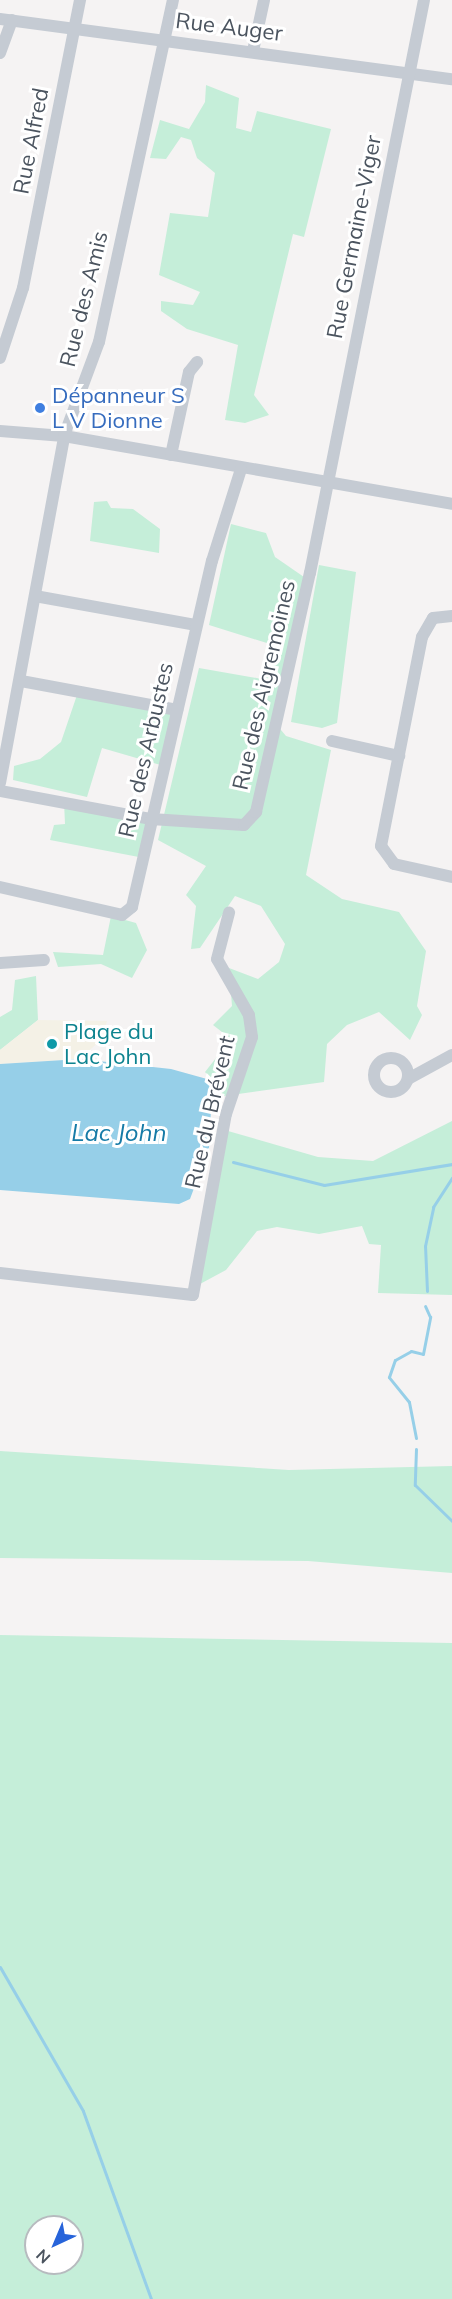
<!DOCTYPE html>
<meta charset="utf-8">
<style>
body{margin:0}
#map{position:relative;width:452px;height:2299px;overflow:hidden;background:#f5f3f3;font-family:Mulish,sans-serif}
div>[style]{position:absolute}
[style*='--x']{left:calc(var(--x)*1px);top:calc(var(--y)*1px);width:calc(var(--w)*1px);rotate:calc(var(--a)*1deg)}
.green>*{inset:0;background:#c5eed9}
.sand>*{inset:0;background:#f4f1e6}
.water>*{inset:0;background:#96cfe8}
.stream>*{height:3px;margin:-1.5px;padding:0 1.5px;transform-origin:1.5px;border-radius:1.5px;background:#96cfe8}
.street>*{height:12px;margin:-6px;padding:0 6px;transform-origin:6px;border-radius:6px;background:#c5cbd3}
.street>.ring{margin:-6px;padding:0;box-sizing:content-box;background:none;border:12px solid #c5cbd3;border-radius:50%}
.dots>*{width:16px;height:16px;translate:-50% -50%;box-sizing:border-box;border:3px solid #fff;border-radius:50%}
span{translate:-50% -50%;white-space:nowrap;text-align:center;line-height:1.15;-webkit-text-stroke:6px #fff;paint-order:stroke}
.street-label{font-size:22px;color:#4b545f}
.shop-label{font-size:22px;color:#366cbe}
.left{translate:0 -50%;text-align:left}
.culture-label{font-size:22px;color:#0d838f}
.water-label{font-size:24px;color:#167ba7;font-style:italic}
.north{position:absolute;left:24px;top:2215px;width:60px;height:60px;box-sizing:border-box;background:#fff;border:2px solid #b7bbbf;border-radius:50%;rotate:224deg;font-size:16px;font-weight:700;line-height:24px;text-align:center;color:#4b545f}
.north::after{content:'';display:block;margin:auto;width:21px;height:27px;background:#2764da;clip-path:polygon(50% 0,100% 100%,50% 72%,0 100%)}
</style>
<div id="map">
<div class="green">
<div style="clip-path:polygon(206px 85px,239px 98px,236px 128px,251px 132px,257px 111px,331px 129px,304px 237px,293px 234px,254px 395px,269px 415px,245px 423px,225px 420px,238px 345px,187px 329px,161px 311px,161px 301px,193px 305px,200px 292px,159px 275px,170px 213px,208px 217px,215px 173px,197px 158px,191px 140px,181px 137px,166px 159px,150px 158px,160px 120px,189px 129px,205px 102px)"></div>
<div style="clip-path:polygon(107px 501px,111px 508px,133px 509px,160px 529px,159px 553px,90px 541px,94px 502px)"></div>
<div style="clip-path:polygon(231px 524px,266px 533px,275px 557px,304px 577px,276px 724px,286px 736px,331px 750px,306px 875px,342px 899px,399px 912px,426px 951px,417px 1006px,422px 1015px,410px 1040px,379px 1012px,347px 1025px,327px 1044px,324px 1082px,224px 1096px,205px 1072px,231px 1039px,213px 1025px,232px 1006px,229px 968px,258px 979px,279px 962px,285px 944px,261px 906px,235px 896px,200px 948px,191px 949px,196px 906px,186px 895px,206px 866px,158px 840px,199px 668px,262px 679px,270px 644px,209px 625px)"></div>
<div style="clip-path:polygon(319px 565px,356px 572px,337px 723px,322px 728px,291px 722px)"></div>
<div style="clip-path:polygon(77px 695px,177px 708px,164px 766px,102px 748px,87px 797px,13px 780px,14px 766px,40px 759px,61px 742px)"></div>
<div style="clip-path:polygon(64px 802px,150px 817px,144px 858px,50px 840px,54px 825px,65px 824px)"></div>
<div style="clip-path:polygon(111px 916px,136px 923px,147px 950px,132px 978px,101px 964px,58px 967px,53px 952px,103px 955px)"></div>
<div style="clip-path:polygon(36px 976px,38px 1020px,0 1050px,0 1017px,12px 1010px,15px 980px)"></div>
<div style="clip-path:polygon(452px 1121px,452px 1295px,378px 1293px,381px 1245px,369px 1244px,362px 1226px,319px 1234px,277px 1227px,257px 1231px,226px 1270px,200px 1284px,228px 1131px,318px 1157px,373px 1161px)"></div>
<div style="clip-path:polygon(0 1451px,289px 1470px,452px 1466px,452px 1573px,308px 1561px,0 1558px)"></div>
<div style="clip-path:polygon(evenodd,0 1635px,452px 1643px,452px 2299px,0 2299px,0 1635px,36px 2227px,72px 2227px,72px 2263px,36px 2263px,36px 2227px)"></div>
</div>
<div class="sand">
<div style="clip-path:polygon(38px 1020px,107px 1021px,103px 1038px,80px 1059px,0 1064px,0 1050px)"></div>
</div>
<div class="water">
<div style="clip-path:polygon(80px 1059px,171px 1069px,225px 1084px,211px 1110px,209px 1148px,190px 1199px,179px 1204px,0 1190px,0 1064px)"></div>
</div>
<div class="stream">
<div style="--x:233;--y:1162;--w:94;--a:14.2"></div>
<div style="--x:324;--y:1185;--w:130;--a:-9.3"></div>
<div style="--x:427;--y:1291;--w:45;--a:-92.5"></div>
<div style="--x:425;--y:1246;--w:40;--a:-78"></div>
<div style="--x:433;--y:1207;--w:35;--a:-57"></div>
<div style="--x:416;--y:1438;--w:37;--a:-101"></div>
<div style="--x:409;--y:1402;--w:32;--a:-129"></div>
<div style="--x:389;--y:1377;--w:18;--a:-71"></div>
<div style="--x:395;--y:1360;--w:18;--a:-29"></div>
<div style="--x:411;--y:1351;--w:12;--a:14"></div>
<div style="--x:423;--y:1354;--w:38;--a:-79"></div>
<div style="--x:430;--y:1317;--w:12;--a:-114"></div>
<div style="--x:416;--y:1449;--w:36;--a:92"></div>
<div style="--x:415;--y:1485;--w:52;--a:44.2"></div>
<div style="--x:0;--y:1967;--w:166;--a:60"></div>
<div style="--x:83;--y:2111;--w:200;--a:70.1"></div>
</div>
<div class="street">
<div style="--x:0;--y:19;--w:456;--a:7.6"></div>
<div style="--x:253;--y:51;--w:52;--a:-77.8"></div>
<div style="--x:0;--y:53;--w:35;--a:-70"></div>
<div style="--x:0;--y:358;--w:74;--a:-71.8"></div>
<div style="--x:23;--y:288;--w:294;--a:-78.8"></div>
<div style="--x:0;--y:431;--w:64;--a:4.5"></div>
<div style="--x:64;--y:436;--w:394;--a:9.9"></div>
<div style="--x:171;--y:455;--w:85;--a:-77.8"></div>
<div style="--x:189;--y:372;--w:13;--a:-51"></div>
<div style="--x:35;--y:596;--w:164;--a:10.2"></div>
<div style="--x:452;--y:616;--w:19;--a:174"></div>
<div style="--x:433;--y:618;--w:22;--a:120"></div>
<div style="--x:422;--y:637;--w:213;--a:101.1"></div>
<div style="--x:381;--y:846;--w:22;--a:54"></div>
<div style="--x:394;--y:864;--w:59;--a:12.6"></div>
<div style="--x:21;--y:681;--w:159;--a:10.5"></div>
<div style="--x:332;--y:741;--w:69;--a:12.6"></div>
<div style="--x:0;--y:783;--w:353;--a:-79.5"></div>
<div style="--x:64;--y:436;--w:100;--a:-69.6"></div>
<div style="--x:99;--y:342;--w:350;--a:-77.8"></div>
<div style="--x:0;--y:791;--w:154;--a:10.5"></div>
<div style="--x:151;--y:819;--w:93;--a:3.7"></div>
<div style="--x:244;--y:825;--w:18;--a:-47"></div>
<div style="--x:256;--y:812;--w:245;--a:-77.3"></div>
<div style="--x:310;--y:573;--w:584;--a:-78.75"></div>
<div style="--x:0;--y:887;--w:125;--a:12.9"></div>
<div style="--x:122;--y:915;--w:13;--a:-39"></div>
<div style="--x:132;--y:907;--w:355;--a:-77"></div>
<div style="--x:212;--y:561;--w:96;--a:-72.5"></div>
<div style="--x:0;--y:963;--w:44;--a:-3.9"></div>
<div class="ring" style="left:374px;top:1058px;width:22px;height:22px"></div>
<div style="--x:408;--y:1079;--w:50;--a:-28.6"></div>
<div style="--x:0;--y:1273;--w:194;--a:6.5"></div>
<div style="--x:193;--y:1295;--w:184;--a:-79.7"></div>
<div style="--x:226;--y:1114;--w:81;--a:-71.3"></div>
<div style="--x:252;--y:1037;--w:22;--a:-98"></div>
<div style="--x:249;--y:1015;--w:64;--a:-119.7"></div>
<div style="--x:217;--y:959;--w:48;--a:-75.4"></div>
</div>
<div class="dots">
<div style="left:40px;top:408px;background:#3f7fe0"></div>
<div style="left:52px;top:1044px;background:#0f9aa8"></div>
</div>
<div class="street-label">
<span style="left:229px;top:27px;rotate:7deg">Rue Auger</span>
<span style="left:31px;top:141px;rotate:-79deg">Rue Alfred</span>
<span style="left:354px;top:237px;rotate:-79deg">Rue Germaine-Viger</span>
<span style="left:84px;top:299px;rotate:-76deg">Rue des Amis</span>
<span style="left:264px;top:685px;rotate:-77deg">Rue des Aigremoines</span>
<span style="left:146px;top:750px;rotate:-77deg">Rue des Arbustes</span>
<span style="left:210px;top:1112px;rotate:-77deg">Rue du Brévent</span>
</div>
<div class="shop-label">
<span class="left" style="left:52px;top:408px">Dépanneur S<br>L V Dionne</span>
</div>
<div class="culture-label">
<span class="left" style="left:64px;top:1044px">Plage du<br>Lac John</span>
</div>
<div class="water-label">
<span style="left:119px;top:1133px">Lac John</span>
</div>
<div class="north">N</div>
</div>
